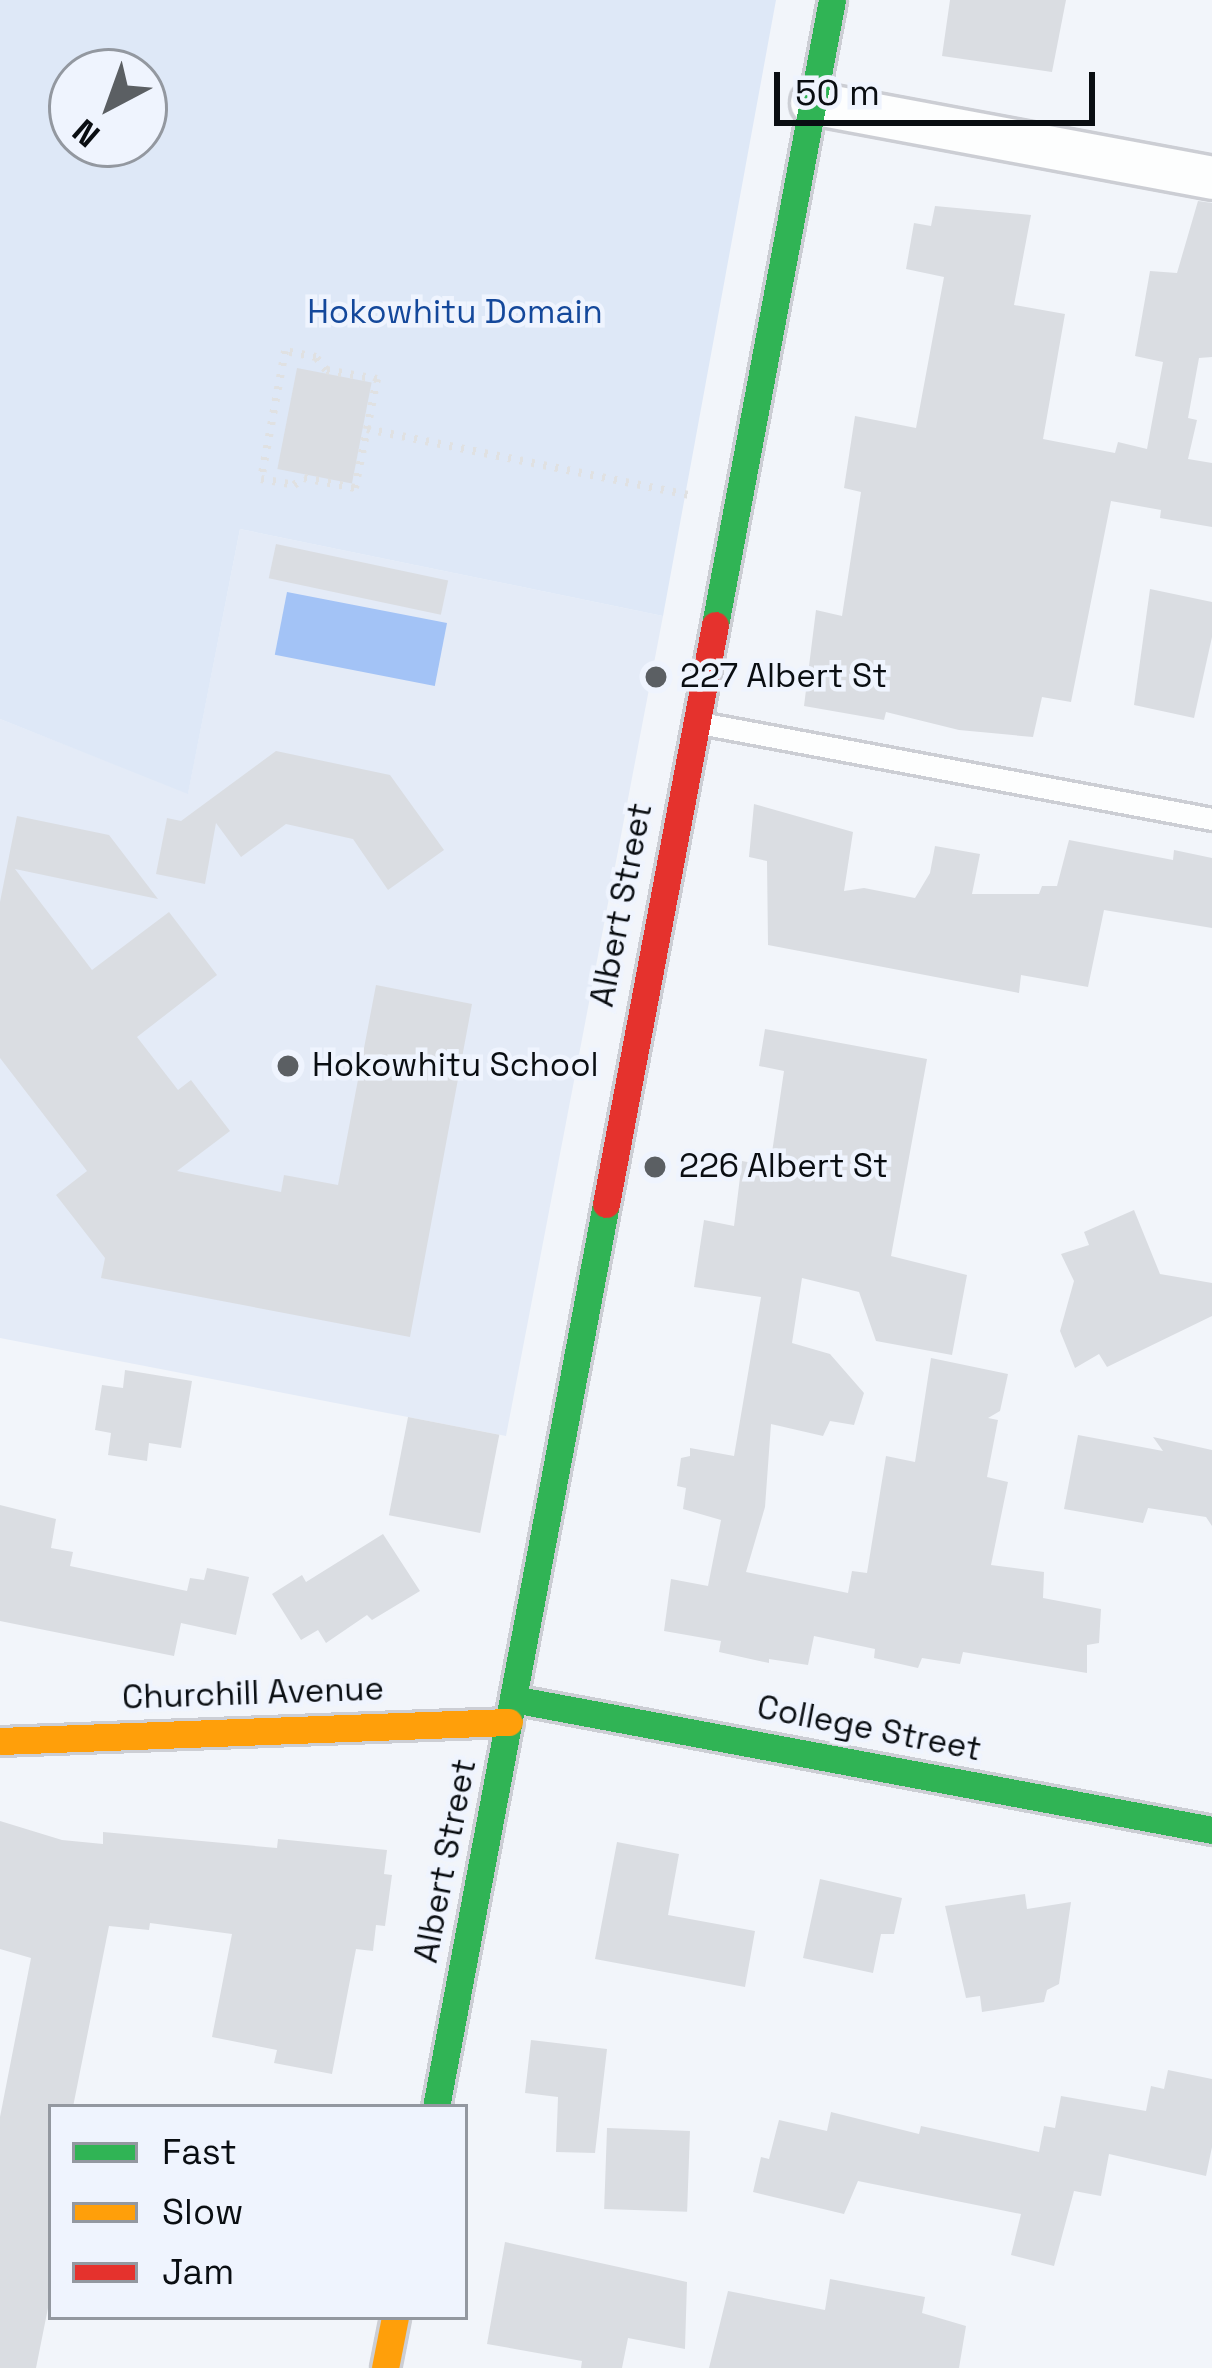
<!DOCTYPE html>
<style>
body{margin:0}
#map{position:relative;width:1212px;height:2368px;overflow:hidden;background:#f2f5fa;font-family:"Space Grotesk",sans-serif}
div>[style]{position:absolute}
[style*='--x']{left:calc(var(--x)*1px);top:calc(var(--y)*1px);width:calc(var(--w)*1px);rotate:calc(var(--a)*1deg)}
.built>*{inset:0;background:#e4ebf7}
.green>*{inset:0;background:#dee8f7}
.water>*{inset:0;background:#a3c3f6;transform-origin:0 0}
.building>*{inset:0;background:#dadde2;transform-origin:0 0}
.path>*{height:8px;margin-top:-4px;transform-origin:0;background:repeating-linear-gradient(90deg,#e0e1e2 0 3px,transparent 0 12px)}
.roads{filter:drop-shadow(3px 0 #ccced4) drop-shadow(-3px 0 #ccced4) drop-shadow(0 3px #ccced4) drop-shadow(0 -3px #ccced4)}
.lane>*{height:21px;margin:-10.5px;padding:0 10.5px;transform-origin:10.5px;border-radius:10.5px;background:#fdfefe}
.street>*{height:42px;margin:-21px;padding:0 21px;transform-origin:21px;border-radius:21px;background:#fdfefe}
.fast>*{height:27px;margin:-13.5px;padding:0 13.5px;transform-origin:13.5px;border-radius:13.5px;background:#30b455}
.slow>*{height:27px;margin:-13.5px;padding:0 13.5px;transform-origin:13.5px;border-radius:13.5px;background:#ff9f0a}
.jam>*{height:27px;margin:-13.5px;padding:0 13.5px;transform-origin:13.5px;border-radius:13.5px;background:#e5322d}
.dots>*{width:33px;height:33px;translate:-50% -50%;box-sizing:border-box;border:6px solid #eff4fe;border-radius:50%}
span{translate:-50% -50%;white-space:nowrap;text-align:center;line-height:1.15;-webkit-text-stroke:9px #eff4fe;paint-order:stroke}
.park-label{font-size:33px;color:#14489b}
.poi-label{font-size:33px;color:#0a0e12}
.left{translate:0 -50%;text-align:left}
.street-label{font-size:33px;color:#0a0e12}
.legend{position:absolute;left:48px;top:2104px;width:420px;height:216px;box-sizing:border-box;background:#eff4fe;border:3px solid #9398a0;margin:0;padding:15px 21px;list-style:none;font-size:36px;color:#0a0e12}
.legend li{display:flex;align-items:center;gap:24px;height:60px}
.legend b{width:60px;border:3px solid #9398a0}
.north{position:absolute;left:48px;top:48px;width:120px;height:120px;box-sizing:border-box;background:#eff4fe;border:3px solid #9398a0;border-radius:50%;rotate:221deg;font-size:33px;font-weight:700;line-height:48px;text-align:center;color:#0a0e12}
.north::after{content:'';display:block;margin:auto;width:42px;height:54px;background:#5b5f63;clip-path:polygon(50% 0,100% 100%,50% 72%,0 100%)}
.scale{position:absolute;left:774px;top:72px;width:321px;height:54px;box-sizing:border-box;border:6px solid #0a0e12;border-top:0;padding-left:15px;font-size:36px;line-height:42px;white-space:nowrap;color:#0a0e12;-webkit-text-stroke:9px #eff4fe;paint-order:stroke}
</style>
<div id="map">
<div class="built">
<div style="clip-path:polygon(240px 529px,663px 616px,506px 1436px,0 1338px,0 719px,188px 793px)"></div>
</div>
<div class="green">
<div style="clip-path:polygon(evenodd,0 0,776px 0,663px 616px,240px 529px,188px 794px,0 719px,0 0,72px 72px,144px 72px,144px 144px,72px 144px,72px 72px)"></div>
</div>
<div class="water">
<div style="left:287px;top:592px;width:163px;height:64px;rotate:11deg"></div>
</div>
<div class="building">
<div style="clip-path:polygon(950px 0,1066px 0,1052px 72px,942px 56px)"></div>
<div style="clip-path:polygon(1198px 201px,1212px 203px,1212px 357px,1199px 358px,1188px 418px,1197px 420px,1188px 459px,1212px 463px,1212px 527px,1160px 518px,1161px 510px,1111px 501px,1071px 702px,1042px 697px,1033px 737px,959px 730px,886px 712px,884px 720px,804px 706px,816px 610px,842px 616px,861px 492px,844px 488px,855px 416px,916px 428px,944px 277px,906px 269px,914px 223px,931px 226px,935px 206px,1031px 215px,1014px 305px,1065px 314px,1043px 439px,1115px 453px,1118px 442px,1147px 449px,1163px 362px,1135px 356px,1150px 271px,1177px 273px)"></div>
<div style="left:297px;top:368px;width:76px;height:103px;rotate:11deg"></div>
<div style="left:276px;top:544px;width:176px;height:35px;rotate:12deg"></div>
<div style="clip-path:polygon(1150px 589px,1212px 602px,1212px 637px,1194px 718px,1134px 705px)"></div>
<div style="clip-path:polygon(276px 751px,390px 775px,444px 850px,388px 890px,353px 839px,286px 824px,241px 857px,216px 823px,205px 884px,156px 874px,167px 818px,181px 821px)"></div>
<div style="clip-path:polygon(754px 804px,853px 832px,844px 891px,864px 888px,915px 898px,930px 873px,935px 846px,980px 854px,972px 894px,1039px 894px,1042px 886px,1057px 886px,1069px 840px,1173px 860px,1174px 850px,1212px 858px,1212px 928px,1104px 910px,1088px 987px,1021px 975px,1019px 993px,768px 945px,767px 861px,749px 857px)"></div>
<div style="clip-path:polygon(17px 816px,109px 835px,158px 899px,15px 869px,92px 970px,169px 912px,217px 975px,137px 1037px,178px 1090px,191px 1080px,230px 1131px,177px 1171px,281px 1192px,284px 1175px,338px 1185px,376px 985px,472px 1004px,410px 1337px,101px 1278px,105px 1258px,56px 1195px,87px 1171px,0 1058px,0 902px)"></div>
<div style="clip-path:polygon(765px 1029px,927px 1059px,891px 1256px,967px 1275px,952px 1355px,876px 1341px,859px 1292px,802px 1278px,792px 1343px,830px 1354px,864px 1393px,854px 1425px,830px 1421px,823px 1436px,771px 1424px,765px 1507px,746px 1572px,848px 1593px,852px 1571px,867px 1573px,886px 1456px,915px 1462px,931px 1358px,1008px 1374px,1000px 1411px,988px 1418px,998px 1420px,987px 1477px,1008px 1482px,991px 1565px,1044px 1572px,1043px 1598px,1101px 1609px,1099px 1643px,1087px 1645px,1087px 1673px,963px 1652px,960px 1664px,922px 1658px,918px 1668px,874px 1658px,875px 1649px,814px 1636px,808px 1665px,769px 1659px,769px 1663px,719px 1652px,721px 1641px,664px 1631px,671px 1579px,708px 1586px,721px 1520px,683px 1509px,686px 1488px,677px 1486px,681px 1458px,690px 1456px,690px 1448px,734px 1456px,761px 1297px,694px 1287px,704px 1220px,734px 1226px,742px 1161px,770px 1166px,784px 1071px,759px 1066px)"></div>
<div style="clip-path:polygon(1134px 1210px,1160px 1274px,1212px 1283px,1212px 1316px,1107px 1367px,1099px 1354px,1075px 1368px,1060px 1331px,1074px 1281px,1061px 1254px,1089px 1245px,1084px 1232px)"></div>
<div style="clip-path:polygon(125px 1370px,192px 1381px,181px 1448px,149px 1443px,147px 1461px,108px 1455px,111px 1433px,95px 1430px,102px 1385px,123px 1388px)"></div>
<div style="left:408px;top:1417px;width:93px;height:100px;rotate:11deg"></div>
<div style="clip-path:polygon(1078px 1435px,1163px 1451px,1153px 1437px,1212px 1450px,1212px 1526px,1206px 1517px,1148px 1508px,1143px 1523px,1064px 1509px)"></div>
<div style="clip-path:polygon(0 1505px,56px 1519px,51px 1548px,73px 1552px,70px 1566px,187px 1591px,190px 1578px,204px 1580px,207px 1568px,249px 1577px,236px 1635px,181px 1623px,174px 1656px,0 1621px)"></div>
<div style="clip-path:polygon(383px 1534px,420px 1591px,372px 1620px,367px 1615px,326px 1643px,318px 1630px,301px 1640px,272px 1594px,302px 1575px,306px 1582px)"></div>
<div style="clip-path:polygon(0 1821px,62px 1840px,103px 1844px,103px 1832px,277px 1848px,278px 1839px,387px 1850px,384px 1874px,392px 1875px,385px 1926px,376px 1925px,373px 1951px,356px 1949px,332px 2074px,274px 2063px,277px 2050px,212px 2037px,232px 1934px,150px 1923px,149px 1930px,109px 1926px,73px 2107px,51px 2107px,51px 2293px,36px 2368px,0 2368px,0 2117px,31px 1958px,0 1949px)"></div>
<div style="clip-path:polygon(617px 1842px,679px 1854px,668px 1915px,755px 1931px,745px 1987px,595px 1959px)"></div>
<div style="clip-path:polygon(820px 1879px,902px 1898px,894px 1934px,881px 1934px,873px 1973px,803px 1958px)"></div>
<div style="clip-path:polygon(1025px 1894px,1027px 1909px,1071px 1902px,1059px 1984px,1047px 1990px,1044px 2002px,982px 2012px,980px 1996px,966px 1998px,945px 1906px)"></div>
<div style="clip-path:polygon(531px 2040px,607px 2049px,595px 2153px,556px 2152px,558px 2097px,525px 2093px)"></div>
<div style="clip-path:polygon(1168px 2070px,1212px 2079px,1212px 2147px,1206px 2176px,1109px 2154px,1101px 2196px,1074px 2191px,1054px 2266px,1011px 2255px,1021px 2214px,858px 2181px,844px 2214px,753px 2192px,761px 2157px,769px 2159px,779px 2120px,827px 2131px,831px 2112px,919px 2134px,921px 2126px,1039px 2152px,1044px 2126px,1055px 2128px,1061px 2096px,1146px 2111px,1151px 2086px,1164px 2089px)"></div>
<div style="left:607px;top:2128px;width:83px;height:81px;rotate:2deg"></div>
<div style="clip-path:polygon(505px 2242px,687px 2282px,685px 2349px,628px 2338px,622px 2368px,581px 2368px,582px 2361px,487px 2344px)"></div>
<div style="clip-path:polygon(830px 2279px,925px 2297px,922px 2313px,966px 2326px,959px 2368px,709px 2368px,728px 2291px,825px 2310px)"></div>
</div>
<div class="path">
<div style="--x:367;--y:429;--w:51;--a:-78.7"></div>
<div style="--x:377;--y:379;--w:52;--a:-170"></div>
<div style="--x:326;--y:370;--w:16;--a:-128"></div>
<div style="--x:316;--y:357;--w:32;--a:-169"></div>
<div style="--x:285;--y:351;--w:130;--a:100.6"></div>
<div style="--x:261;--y:479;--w:34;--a:10"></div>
<div style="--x:294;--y:485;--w:12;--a:-35"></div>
<div style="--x:304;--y:478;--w:52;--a:11.1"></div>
<div style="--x:355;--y:488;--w:60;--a:-78.5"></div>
<div style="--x:367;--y:429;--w:328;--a:11.6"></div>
</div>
<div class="roads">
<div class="lane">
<div style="--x:700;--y:723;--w:521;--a:10.62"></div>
</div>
<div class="street">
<div style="--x:812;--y:103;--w:407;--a:10.6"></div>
</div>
<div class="fast">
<div style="--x:715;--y:625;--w:636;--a:-79.4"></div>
<div style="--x:513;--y:1699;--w:711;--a:10.61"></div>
<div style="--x:436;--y:2107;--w:919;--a:-79.34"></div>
</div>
<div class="slow">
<div style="--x:0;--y:1741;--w:509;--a:-2.14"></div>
<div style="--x:385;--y:2368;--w:52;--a:-78.9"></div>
</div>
<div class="jam">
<div style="--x:606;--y:1204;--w:589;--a:-79.34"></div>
</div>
</div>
<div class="dots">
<div style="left:656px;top:677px;background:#5b5f63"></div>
<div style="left:288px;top:1066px;background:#5b5f63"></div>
<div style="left:655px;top:1167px;background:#5b5f63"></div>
</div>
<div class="park-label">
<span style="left:455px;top:313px">Hokowhitu Domain</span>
</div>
<div class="poi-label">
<span class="left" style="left:680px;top:677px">227 Albert St</span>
<span class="left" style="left:312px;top:1066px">Hokowhitu School</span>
<span class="left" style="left:679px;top:1167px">226 Albert St</span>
</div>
<div class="street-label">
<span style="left:622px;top:905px;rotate:-79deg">Albert Street</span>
<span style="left:253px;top:1694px;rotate:-2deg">Churchill Avenue</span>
<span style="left:869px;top:1729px;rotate:11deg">College Street</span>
<span style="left:446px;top:1861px;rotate:-79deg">Albert Street</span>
</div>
<ul class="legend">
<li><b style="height:15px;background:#30b455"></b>Fast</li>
<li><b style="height:15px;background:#ff9f0a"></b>Slow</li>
<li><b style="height:15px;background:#e5322d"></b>Jam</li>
</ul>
<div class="north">N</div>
<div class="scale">50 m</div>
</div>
